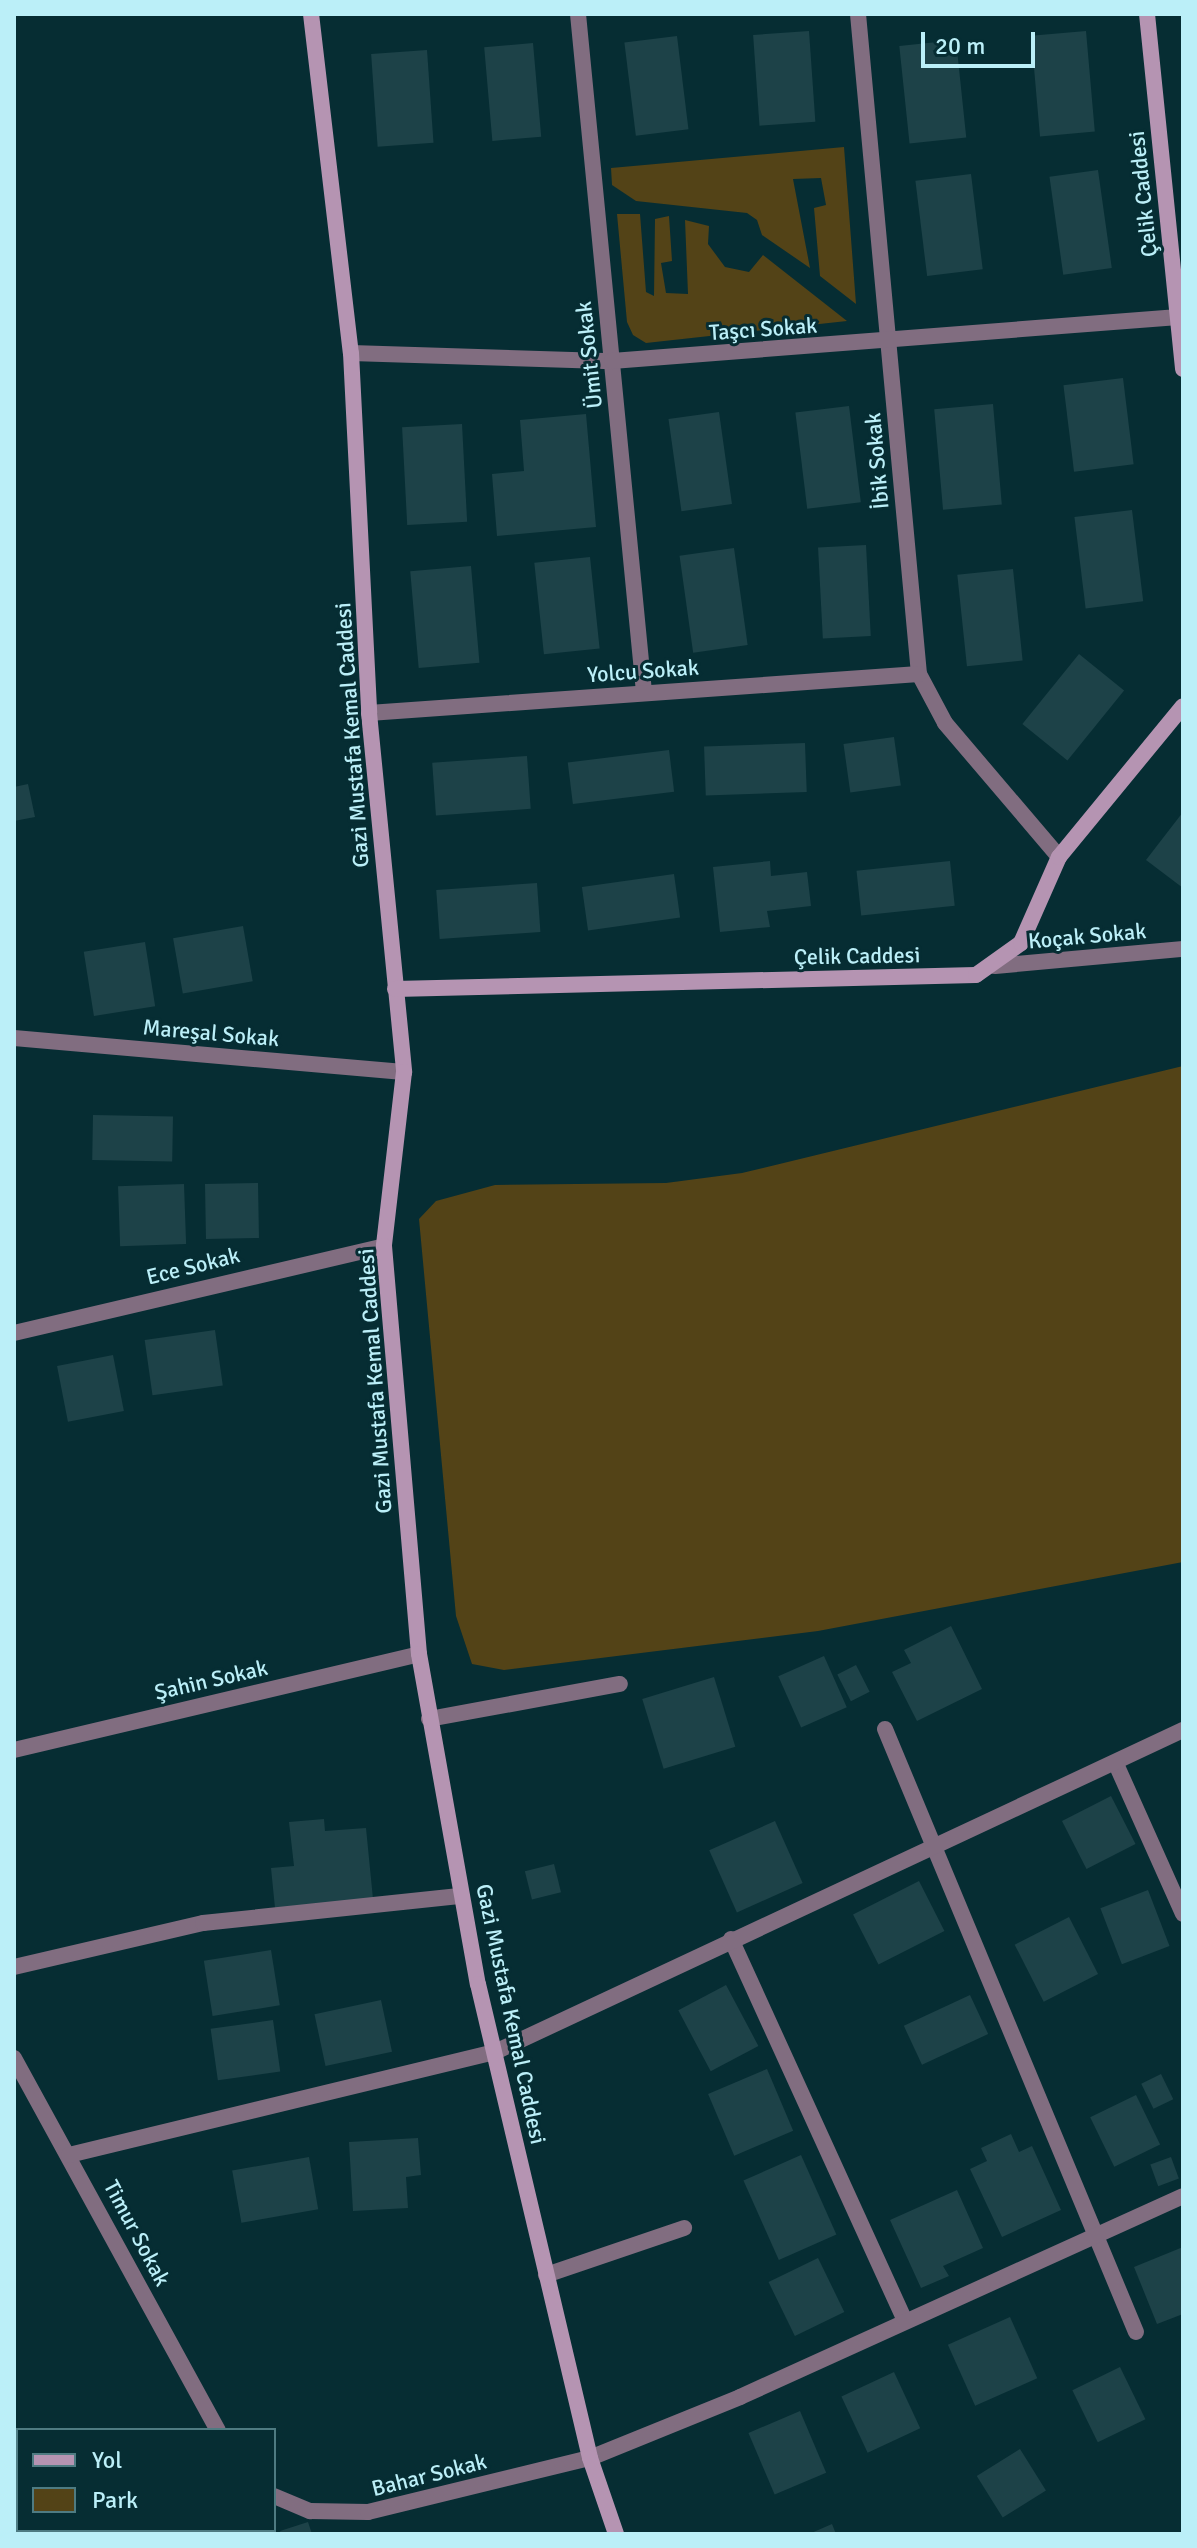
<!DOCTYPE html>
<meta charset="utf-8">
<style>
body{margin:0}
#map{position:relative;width:1197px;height:2548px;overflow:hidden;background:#062d33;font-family:Signika,sans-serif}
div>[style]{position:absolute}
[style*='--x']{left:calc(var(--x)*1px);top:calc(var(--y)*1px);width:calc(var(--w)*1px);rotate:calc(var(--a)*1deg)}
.green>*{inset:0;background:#534317}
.building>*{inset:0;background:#1d4248;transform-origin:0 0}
.lane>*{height:16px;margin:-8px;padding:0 8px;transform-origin:8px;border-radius:8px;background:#816d80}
.street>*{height:16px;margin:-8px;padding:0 8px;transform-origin:8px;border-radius:8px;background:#816d80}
.secondary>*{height:16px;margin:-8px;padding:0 8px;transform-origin:8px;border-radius:8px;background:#b594b2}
span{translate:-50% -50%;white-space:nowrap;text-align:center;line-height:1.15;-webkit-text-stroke:6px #062d33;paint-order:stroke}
.street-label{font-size:22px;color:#bbeff8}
.frame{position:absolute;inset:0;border:16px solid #bbeff8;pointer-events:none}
.legend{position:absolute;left:16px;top:2428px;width:260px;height:104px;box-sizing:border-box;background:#062d33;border:2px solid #4e7b82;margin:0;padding:10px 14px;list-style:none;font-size:24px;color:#bbeff8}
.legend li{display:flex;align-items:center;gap:16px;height:40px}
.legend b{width:40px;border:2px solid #4e7b82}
.scale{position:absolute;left:921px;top:32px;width:114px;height:36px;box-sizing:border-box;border:4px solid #bbeff8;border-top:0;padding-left:10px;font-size:24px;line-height:28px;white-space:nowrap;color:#bbeff8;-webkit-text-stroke:6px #062d33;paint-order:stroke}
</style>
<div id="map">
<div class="green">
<div style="clip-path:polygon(844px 147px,856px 304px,820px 276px,814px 208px,826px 205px,821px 178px,793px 179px,810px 268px,762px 235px,757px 220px,747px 213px,636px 201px,612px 185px,611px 168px)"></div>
<div style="clip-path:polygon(617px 214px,640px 214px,646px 292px,654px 296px,655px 219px,669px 216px,672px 261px,661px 263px,666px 293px,688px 294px,685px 220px,709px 226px,708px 244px,725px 267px,749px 272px,763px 255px,847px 321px,646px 343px,633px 335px,627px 322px)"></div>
<div style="clip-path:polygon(1183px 1066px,1183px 1562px,818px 1631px,504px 1670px,472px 1664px,456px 1616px,419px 1219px,436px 1201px,495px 1185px,666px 1183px,742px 1173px)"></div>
</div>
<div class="building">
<div style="left:809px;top:31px;width:91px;height:56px;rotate:86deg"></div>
<div style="left:1086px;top:31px;width:101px;height:55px;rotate:85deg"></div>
<div style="left:677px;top:36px;width:94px;height:53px;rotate:83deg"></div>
<div style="left:956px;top:40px;width:98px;height:57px;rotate:84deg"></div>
<div style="left:533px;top:43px;width:94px;height:49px;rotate:85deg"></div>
<div style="left:427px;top:50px;width:93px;height:56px;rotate:86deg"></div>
<div style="left:1098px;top:170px;width:99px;height:49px;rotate:82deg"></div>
<div style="left:971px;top:174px;width:96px;height:56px;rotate:83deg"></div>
<div style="left:1123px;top:378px;width:87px;height:60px;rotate:83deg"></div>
<div style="left:993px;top:404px;width:101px;height:59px;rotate:85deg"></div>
<div style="left:849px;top:406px;width:97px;height:54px;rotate:83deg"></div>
<div style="left:719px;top:412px;width:93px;height:51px;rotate:82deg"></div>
<div style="clip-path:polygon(586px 414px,596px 527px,497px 536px,492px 474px,524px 471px,520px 420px)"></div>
<div style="left:462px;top:424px;width:98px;height:60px;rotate:87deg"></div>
<div style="left:1132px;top:510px;width:92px;height:58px;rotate:83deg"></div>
<div style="left:866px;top:545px;width:91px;height:48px;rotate:87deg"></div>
<div style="left:734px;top:548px;width:98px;height:55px;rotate:82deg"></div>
<div style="left:590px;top:557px;width:92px;height:56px;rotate:84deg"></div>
<div style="left:471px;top:566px;width:97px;height:61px;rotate:85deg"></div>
<div style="left:1013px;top:569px;width:92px;height:56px;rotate:84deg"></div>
<div style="left:1079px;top:654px;width:58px;height:90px;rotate:39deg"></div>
<div style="left:894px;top:737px;width:49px;height:51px;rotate:82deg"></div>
<div style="left:805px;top:743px;width:49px;height:101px;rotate:88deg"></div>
<div style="left:669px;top:750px;width:42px;height:102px;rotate:83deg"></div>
<div style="left:527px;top:756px;width:53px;height:95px;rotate:86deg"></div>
<div style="clip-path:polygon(28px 784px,35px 817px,14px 821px,14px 787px)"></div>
<div style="clip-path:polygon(1183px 812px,1183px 888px,1146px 860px)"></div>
<div style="clip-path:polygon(770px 861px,771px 876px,807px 872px,811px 906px,767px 911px,770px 927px,720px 932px,713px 867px)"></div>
<div style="left:950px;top:861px;width:45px;height:94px;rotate:84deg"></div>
<div style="left:674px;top:874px;width:44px;height:93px;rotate:82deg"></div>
<div style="left:537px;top:883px;width:49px;height:101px;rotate:86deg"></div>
<div style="left:243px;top:926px;width:56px;height:71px;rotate:80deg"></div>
<div style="left:145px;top:942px;width:65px;height:62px;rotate:81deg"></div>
<div style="left:93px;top:1115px;width:80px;height:45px;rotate:1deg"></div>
<div style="left:258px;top:1183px;width:55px;height:53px;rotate:89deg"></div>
<div style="left:184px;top:1184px;width:60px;height:66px;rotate:88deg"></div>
<div style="left:215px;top:1330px;width:56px;height:71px;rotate:82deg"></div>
<div style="left:113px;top:1355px;width:57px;height:57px;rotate:79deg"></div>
<div style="clip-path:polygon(951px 1626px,982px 1689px,917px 1721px,892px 1672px,911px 1663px,904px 1650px)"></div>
<div style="left:824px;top:1656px;width:56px;height:50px;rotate:66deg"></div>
<div style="left:856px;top:1665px;width:30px;height:21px;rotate:63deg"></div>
<div style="left:714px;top:1677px;width:73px;height:75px;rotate:73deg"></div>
<div style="left:1111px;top:1796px;width:54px;height:55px;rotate:63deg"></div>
<div style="clip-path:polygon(324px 1819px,325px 1831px,366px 1828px,373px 1899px,275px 1908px,271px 1868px,294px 1866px,289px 1822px)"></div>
<div style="left:775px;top:1821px;width:68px;height:72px;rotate:66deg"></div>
<div style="left:554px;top:1864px;width:29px;height:30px;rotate:76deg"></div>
<div style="left:919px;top:1881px;width:56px;height:74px;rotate:63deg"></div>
<div style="left:1148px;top:1890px;width:60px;height:51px;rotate:69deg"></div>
<div style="left:1069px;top:1917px;width:64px;height:61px;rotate:63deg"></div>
<div style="left:271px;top:1950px;width:56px;height:68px;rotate:81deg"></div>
<div style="left:726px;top:1985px;width:69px;height:54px;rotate:62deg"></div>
<div style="left:970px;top:1995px;width:43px;height:73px;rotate:65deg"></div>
<div style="left:381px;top:2000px;width:53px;height:68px;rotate:78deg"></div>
<div style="left:273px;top:2020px;width:52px;height:63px;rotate:82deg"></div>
<div style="left:767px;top:2069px;width:67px;height:64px;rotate:67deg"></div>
<div style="left:1161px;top:2074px;width:28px;height:22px;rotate:64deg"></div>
<div style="left:1136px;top:2095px;width:55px;height:51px;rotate:64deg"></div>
<div style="clip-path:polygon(1011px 2134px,1019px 2152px,1032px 2146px,1061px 2210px,1002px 2237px,970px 2169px,987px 2161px,981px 2148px)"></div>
<div style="clip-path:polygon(418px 2138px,421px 2175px,406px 2177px,408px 2208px,353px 2211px,349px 2142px)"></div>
<div style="left:801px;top:2155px;width:87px;height:63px;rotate:66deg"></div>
<div style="left:309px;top:2157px;width:53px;height:78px;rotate:80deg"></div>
<div style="left:1171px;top:2157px;width:23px;height:22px;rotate:70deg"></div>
<div style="clip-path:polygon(957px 2190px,983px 2248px,943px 2266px,949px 2276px,921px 2288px,890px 2220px)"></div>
<div style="clip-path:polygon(1183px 2247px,1183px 2314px,1157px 2324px,1134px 2267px)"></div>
<div style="left:818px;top:2258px;width:60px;height:55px;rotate:64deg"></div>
<div style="left:1010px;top:2317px;width:67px;height:68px;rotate:66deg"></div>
<div style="left:1120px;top:2367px;width:58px;height:53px;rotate:64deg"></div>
<div style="left:894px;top:2372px;width:62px;height:58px;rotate:65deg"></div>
<div style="left:800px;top:2411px;width:67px;height:56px;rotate:67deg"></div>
<div style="left:1020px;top:2449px;width:49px;height:51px;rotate:58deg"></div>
<div style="clip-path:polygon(308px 2522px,312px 2534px,281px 2534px,280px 2531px)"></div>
<div style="clip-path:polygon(832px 2524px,836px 2534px,809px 2534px)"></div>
</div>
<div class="lane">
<div style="--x:546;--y:2275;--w:146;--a:-18.8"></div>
</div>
<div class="street">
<div style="--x:578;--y:14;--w:681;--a:84.44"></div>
<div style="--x:858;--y:14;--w:663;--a:84.72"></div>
<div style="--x:919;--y:674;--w:55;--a:62"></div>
<div style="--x:945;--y:723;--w:176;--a:49.6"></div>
<div style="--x:351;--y:353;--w:261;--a:1.8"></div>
<div style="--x:612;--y:361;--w:568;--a:-4.45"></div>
<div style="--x:369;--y:713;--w:551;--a:-4.06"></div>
<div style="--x:995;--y:966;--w:189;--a:-5.2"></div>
<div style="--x:14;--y:1038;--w:391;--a:5"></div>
<div style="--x:14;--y:1333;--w:380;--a:-13.2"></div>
<div style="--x:429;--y:1719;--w:194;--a:-10.4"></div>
<div style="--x:885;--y:1729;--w:653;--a:67.4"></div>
<div style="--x:14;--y:1750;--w:416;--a:-13.3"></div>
<div style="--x:1116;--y:1764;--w:164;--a:65.9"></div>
<div style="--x:731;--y:1939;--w:419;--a:65.5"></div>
<div style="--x:14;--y:1967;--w:194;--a:-13.1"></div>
<div style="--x:203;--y:1923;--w:260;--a:-6"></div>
<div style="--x:14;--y:2058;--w:424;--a:61.3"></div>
<div style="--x:69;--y:2155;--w:438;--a:-13.6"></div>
<div style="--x:495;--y:2052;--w:760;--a:-25.08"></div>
<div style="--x:274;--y:2496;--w:39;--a:23"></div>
<div style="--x:310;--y:2511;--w:58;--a:1"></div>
<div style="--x:368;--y:2512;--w:228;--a:-13.7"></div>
<div style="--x:590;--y:2458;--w:162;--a:-22.1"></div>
<div style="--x:740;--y:2397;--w:486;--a:-24.4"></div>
</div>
<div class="secondary">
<div style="--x:311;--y:14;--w:341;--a:83.3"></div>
<div style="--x:351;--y:353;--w:360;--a:87.1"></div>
<div style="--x:369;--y:713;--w:361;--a:84.4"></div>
<div style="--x:404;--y:1072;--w:175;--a:96.6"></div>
<div style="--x:384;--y:1246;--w:409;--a:85.1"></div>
<div style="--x:419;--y:1654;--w:335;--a:79.9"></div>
<div style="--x:478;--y:1984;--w:487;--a:76.7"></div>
<div style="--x:590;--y:2458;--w:80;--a:71.1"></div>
<div style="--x:1147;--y:14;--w:357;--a:84.2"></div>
<div style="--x:395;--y:989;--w:581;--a:-1.38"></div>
<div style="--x:976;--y:975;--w:55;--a:-35.4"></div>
<div style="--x:1021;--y:943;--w:94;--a:-66.2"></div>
<div style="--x:1059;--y:857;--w:195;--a:-50.6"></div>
</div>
<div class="street-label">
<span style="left:1143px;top:194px;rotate:-96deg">Çelik Caddesi</span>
<span style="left:763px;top:329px;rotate:-4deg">Taşcı Sokak</span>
<span style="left:589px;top:355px;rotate:-96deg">Ümit Sokak</span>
<span style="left:877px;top:461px;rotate:-95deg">İbik Sokak</span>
<span style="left:643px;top:671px;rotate:-4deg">Yolcu Sokak</span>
<span style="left:352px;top:735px;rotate:-94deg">Gazi Mustafa Kemal Caddesi</span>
<span style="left:1087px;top:936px;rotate:-5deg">Koçak Sokak</span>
<span style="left:857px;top:956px;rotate:-1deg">Çelik Caddesi</span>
<span style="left:211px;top:1033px;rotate:5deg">Mareşal Sokak</span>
<span style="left:193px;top:1266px;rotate:-14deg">Ece Sokak</span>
<span style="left:375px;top:1381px;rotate:-94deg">Gazi Mustafa Kemal Caddesi</span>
<span style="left:211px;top:1680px;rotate:-13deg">Şahin Sokak</span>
<span style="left:511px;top:2014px;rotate:78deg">Gazi Mustafa Kemal Caddesi</span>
<span style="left:137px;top:2233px;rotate:62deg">Timur Sokak</span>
<span style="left:429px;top:2475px;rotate:-14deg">Bahar Sokak</span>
</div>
<div class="frame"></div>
<ul class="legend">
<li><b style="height:10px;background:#b594b2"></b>Yol</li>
<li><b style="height:22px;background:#534317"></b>Park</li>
</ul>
<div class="scale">20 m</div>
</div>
